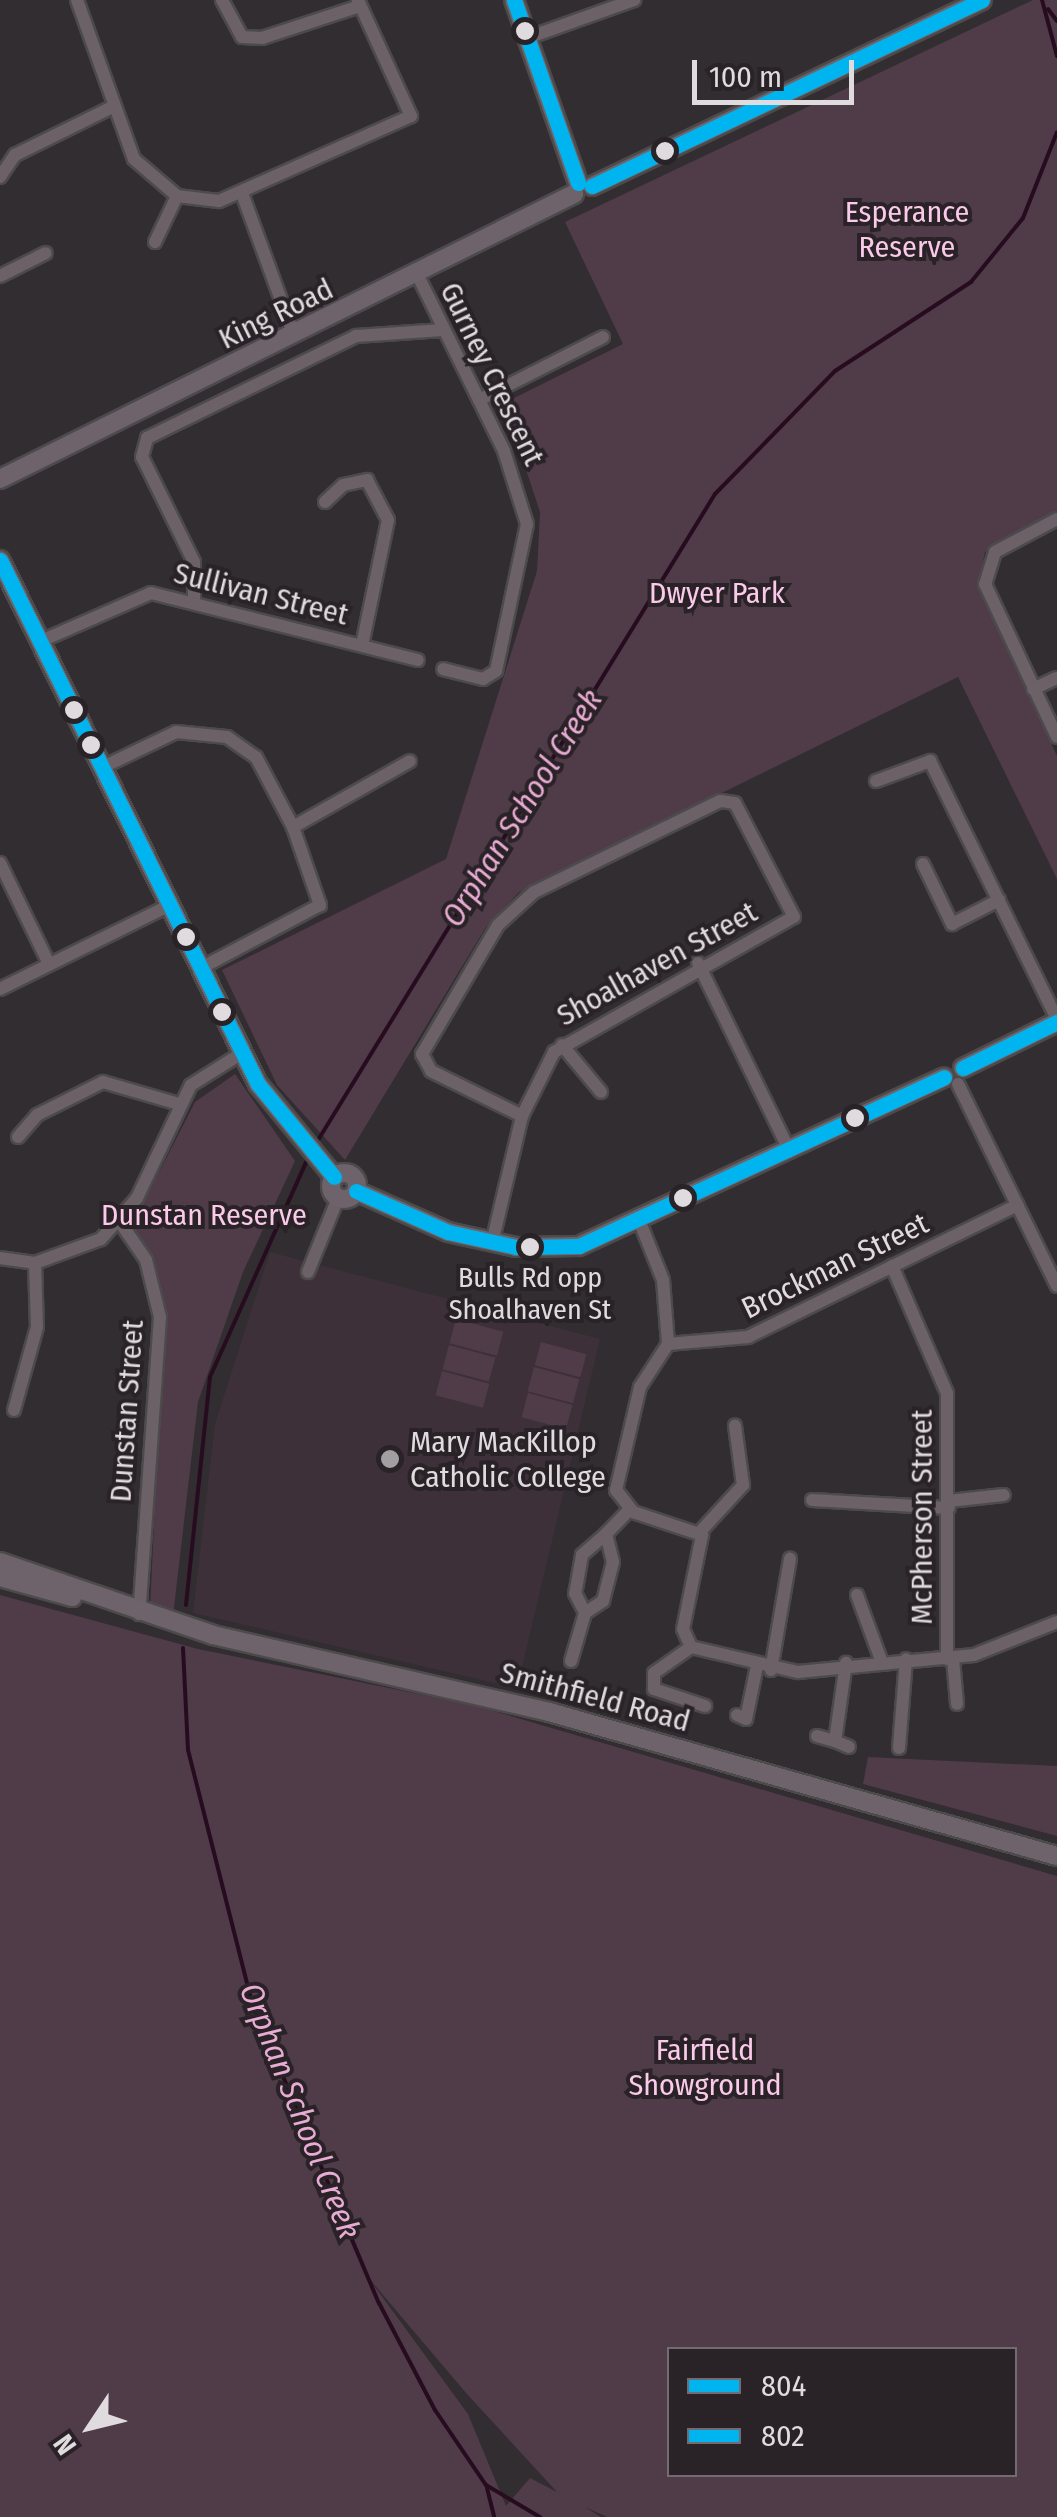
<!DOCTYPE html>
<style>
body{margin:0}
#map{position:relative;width:1057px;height:2517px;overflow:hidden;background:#322d30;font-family:"Fira Sans Condensed",sans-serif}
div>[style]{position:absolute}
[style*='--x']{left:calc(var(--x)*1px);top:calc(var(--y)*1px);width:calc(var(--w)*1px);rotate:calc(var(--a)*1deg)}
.built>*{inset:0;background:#3d3039}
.green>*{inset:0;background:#503b49;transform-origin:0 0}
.stream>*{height:4px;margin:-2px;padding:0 2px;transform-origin:2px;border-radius:2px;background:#270c20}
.roads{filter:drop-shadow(2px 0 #4d4a4c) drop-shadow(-2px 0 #4d4a4c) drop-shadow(0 2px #4d4a4c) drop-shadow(0 -2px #4d4a4c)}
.street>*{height:12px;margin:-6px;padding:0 6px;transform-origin:6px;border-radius:6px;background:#6b6167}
.secondary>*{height:18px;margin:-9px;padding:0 9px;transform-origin:9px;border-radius:9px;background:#6e636a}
.secondary>.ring{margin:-9px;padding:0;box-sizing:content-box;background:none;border:18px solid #6e636a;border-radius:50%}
.bus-1>*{height:15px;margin:-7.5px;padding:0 7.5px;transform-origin:7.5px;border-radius:7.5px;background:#00b5ef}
.bus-2>*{height:15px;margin:-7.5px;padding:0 7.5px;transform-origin:7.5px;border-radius:7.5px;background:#00b5ef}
.dots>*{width:28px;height:28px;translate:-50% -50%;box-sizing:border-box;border:5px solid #292227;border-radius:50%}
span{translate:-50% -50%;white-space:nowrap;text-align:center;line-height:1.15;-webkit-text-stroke:8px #292227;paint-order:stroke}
.bus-label{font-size:28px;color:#e0dbde}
.park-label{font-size:30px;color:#fbc9e9}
.street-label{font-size:30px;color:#e0dbde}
.poi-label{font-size:30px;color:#e0dbde}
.left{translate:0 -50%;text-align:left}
.water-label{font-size:32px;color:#e8abd3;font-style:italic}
.legend{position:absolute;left:667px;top:2347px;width:350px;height:130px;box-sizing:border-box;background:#292227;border:2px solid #726c70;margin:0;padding:12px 18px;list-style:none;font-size:30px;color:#e0dbde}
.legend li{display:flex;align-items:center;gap:20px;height:50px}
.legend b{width:50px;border:2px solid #726c70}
.north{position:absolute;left:40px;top:2377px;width:100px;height:100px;-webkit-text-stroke:8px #292227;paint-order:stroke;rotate:235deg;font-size:28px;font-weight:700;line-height:40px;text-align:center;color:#e0dbde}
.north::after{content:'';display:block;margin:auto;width:35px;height:45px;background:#e0dbde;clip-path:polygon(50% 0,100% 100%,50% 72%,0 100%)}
.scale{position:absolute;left:692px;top:60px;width:162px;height:45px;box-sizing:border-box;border:5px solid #e0dbde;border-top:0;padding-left:12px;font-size:30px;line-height:35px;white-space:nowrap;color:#e0dbde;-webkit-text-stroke:8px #292227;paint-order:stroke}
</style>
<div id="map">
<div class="built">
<div style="clip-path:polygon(270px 1252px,600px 1339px,517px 1688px,193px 1613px,215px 1424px)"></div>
</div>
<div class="green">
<div style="clip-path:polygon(1033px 0,1057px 0,1057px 512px,985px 552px,978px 585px,1057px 756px,1057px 879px,958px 677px,518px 893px,486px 927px,345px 1160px,277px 1085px,222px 970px,446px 859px,537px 571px,540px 512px,504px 403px,623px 344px,565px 222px)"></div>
<div style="clip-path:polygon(235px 1074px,295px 1161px,243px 1272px,198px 1402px,173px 1616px,150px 1610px,164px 1305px,133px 1223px,195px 1102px)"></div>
<div style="left:456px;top:1319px;width:49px;height:25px;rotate:15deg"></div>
<div style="left:541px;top:1342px;width:47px;height:24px;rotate:15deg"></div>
<div style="left:449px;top:1345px;width:48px;height:25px;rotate:15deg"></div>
<div style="left:534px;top:1367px;width:47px;height:25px;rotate:15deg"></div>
<div style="left:442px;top:1371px;width:49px;height:25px;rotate:15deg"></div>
<div style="left:528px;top:1393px;width:46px;height:25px;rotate:15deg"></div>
<div style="clip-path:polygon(evenodd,0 1595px,198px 1649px,473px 1705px,1057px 1876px,1057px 2517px,607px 2517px,585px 2507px,601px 2517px,0 2517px,0 1595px,367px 2276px,466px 2393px,557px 2492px,530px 2478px,506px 2506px,468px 2414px,367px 2276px,0 1595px,670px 2350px,1014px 2350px,1014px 2474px,670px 2474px,670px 2350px)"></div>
<div style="clip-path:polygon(868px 1757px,1057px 1766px,1057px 1836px,863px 1784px)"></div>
</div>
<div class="stream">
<div style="--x:1042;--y:0;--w:58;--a:75"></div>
<div style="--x:1048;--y:9;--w:15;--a:53"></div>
<div style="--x:315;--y:1145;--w:764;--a:-58.43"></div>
<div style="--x:715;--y:494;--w:172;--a:-45.7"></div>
<div style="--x:835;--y:371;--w:163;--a:-33.2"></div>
<div style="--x:971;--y:282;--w:82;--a:-50.9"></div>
<div style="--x:1023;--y:218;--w:92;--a:-68.4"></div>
<div style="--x:186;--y:1605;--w:229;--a:-84"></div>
<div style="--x:210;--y:1377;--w:240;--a:-65.9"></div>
<div style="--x:183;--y:1648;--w:102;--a:87.2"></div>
<div style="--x:188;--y:1750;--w:261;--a:75.8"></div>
<div style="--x:252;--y:2003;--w:326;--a:67.1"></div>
<div style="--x:379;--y:2303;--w:121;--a:62.4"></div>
<div style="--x:435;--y:2410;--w:91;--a:55.8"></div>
<div style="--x:486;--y:2485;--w:63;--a:30.7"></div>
<div style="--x:487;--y:2488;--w:30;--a:76"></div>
</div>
<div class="roads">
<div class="street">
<div style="--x:77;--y:0;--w:169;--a:70.3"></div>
<div style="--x:134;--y:159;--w:57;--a:40.7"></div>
<div style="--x:177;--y:196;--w:42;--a:6.8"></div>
<div style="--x:219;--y:201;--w:210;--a:-23.9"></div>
<div style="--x:411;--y:116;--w:128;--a:-114.6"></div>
<div style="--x:222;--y:0;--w:42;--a:61.6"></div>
<div style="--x:242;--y:37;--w:20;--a:3"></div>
<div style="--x:262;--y:38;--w:103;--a:-18.1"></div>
<div style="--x:527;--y:38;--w:114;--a:-19.6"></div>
<div style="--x:0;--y:177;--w:27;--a:-56"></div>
<div style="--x:15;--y:155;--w:110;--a:-26.3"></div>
<div style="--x:243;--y:196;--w:148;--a:69.9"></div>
<div style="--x:155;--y:242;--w:51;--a:-64.4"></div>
<div style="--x:0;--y:276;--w:51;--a:-26.6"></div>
<div style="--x:418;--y:276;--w:195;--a:63.8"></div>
<div style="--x:504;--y:451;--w:77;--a:72.5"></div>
<div style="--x:527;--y:524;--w:150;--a:101.9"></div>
<div style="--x:496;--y:671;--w:15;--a:148"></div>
<div style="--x:483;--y:679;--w:41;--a:-166"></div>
<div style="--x:479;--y:400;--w:139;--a:-26.9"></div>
<div style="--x:325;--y:502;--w:25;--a:-43"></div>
<div style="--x:343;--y:485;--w:25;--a:-12"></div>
<div style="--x:367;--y:480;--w:45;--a:62.3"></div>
<div style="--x:388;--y:520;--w:128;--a:101.7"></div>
<div style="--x:1057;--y:519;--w:70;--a:152"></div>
<div style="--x:995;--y:552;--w:34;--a:107"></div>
<div style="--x:985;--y:584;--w:169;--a:64.8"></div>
<div style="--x:194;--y:599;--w:37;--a:-90"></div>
<div style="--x:194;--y:562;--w:117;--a:-116.3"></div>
<div style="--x:142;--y:457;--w:20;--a:-75"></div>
<div style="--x:147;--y:438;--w:233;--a:-26"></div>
<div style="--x:356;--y:336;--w:87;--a:-3.9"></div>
<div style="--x:41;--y:641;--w:120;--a:-23.6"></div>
<div style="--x:151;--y:593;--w:275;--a:14.1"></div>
<div style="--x:1033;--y:689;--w:26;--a:-25"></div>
<div style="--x:103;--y:767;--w:81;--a:-25.6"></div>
<div style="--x:176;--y:732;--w:51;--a:5.6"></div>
<div style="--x:227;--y:737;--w:35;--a:35"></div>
<div style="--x:256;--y:757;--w:79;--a:62.1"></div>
<div style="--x:293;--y:827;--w:83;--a:70.9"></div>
<div style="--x:320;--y:905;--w:135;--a:152.1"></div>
<div style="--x:876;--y:781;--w:58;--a:-20.3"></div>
<div style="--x:930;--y:761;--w:288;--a:63.8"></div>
<div style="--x:293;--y:827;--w:134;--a:-29.4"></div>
<div style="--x:0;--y:863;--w:112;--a:64.1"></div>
<div style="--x:923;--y:864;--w:67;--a:64.2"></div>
<div style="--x:952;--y:924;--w:53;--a:-27.1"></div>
<div style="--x:698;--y:963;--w:210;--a:64"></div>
<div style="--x:0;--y:989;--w:190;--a:-26.3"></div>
<div style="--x:562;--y:1045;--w:61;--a:50.3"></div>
<div style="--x:958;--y:1084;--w:225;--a:63.9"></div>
<div style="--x:18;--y:1137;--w:29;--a:-49"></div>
<div style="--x:37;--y:1115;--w:74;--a:-26.6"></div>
<div style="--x:103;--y:1082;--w:79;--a:16.1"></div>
<div style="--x:120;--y:1222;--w:46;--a:55.6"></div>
<div style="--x:146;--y:1260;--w:59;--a:76.2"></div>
<div style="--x:160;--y:1317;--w:298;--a:94"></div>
<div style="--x:641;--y:1225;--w:59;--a:68.2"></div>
<div style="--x:663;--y:1280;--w:64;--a:85.5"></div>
<div style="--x:668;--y:1344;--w:51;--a:123.1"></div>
<div style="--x:640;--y:1387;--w:106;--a:103.1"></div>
<div style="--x:616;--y:1490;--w:28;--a:52"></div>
<div style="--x:633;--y:1512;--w:73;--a:18.4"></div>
<div style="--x:702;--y:1535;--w:96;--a:101.4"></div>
<div style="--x:683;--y:1629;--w:20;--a:66"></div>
<div style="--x:691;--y:1647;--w:110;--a:13.2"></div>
<div style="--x:798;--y:1672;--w:177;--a:-5.5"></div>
<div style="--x:974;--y:1655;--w:89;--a:-21.7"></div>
<div style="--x:492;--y:1243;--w:130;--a:-76.7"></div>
<div style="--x:522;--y:1116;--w:72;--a:-63.4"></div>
<div style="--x:554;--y:1052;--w:275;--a:-29.4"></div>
<div style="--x:794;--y:917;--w:128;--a:-117.4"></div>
<div style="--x:735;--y:803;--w:15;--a:-172"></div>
<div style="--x:720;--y:801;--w:207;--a:153.9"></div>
<div style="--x:534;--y:892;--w:49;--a:137.5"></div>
<div style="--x:498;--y:925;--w:150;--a:120.5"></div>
<div style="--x:422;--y:1054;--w:19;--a:62"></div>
<div style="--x:431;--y:1071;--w:102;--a:26.3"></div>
<div style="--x:0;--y:1258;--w:35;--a:8"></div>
<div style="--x:35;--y:1263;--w:70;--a:-20"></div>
<div style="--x:101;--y:1239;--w:55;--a:-48.7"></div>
<div style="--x:137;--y:1198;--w:125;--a:-64.5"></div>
<div style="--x:191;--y:1085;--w:60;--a:-32.1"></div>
<div style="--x:892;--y:1266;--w:138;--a:66.6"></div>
<div style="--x:947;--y:1393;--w:266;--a:90"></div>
<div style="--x:308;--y:1272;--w:80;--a:-67.9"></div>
<div style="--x:668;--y:1344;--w:80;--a:-5"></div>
<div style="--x:748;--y:1337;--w:300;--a:-26.1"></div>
<div style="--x:14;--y:1410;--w:86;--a:-74.5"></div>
<div style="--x:37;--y:1327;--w:64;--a:-91.8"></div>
<div style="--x:812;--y:1500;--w:137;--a:3.3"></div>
<div style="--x:949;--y:1501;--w:55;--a:-6.2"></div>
<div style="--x:700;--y:1532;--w:64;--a:-47.5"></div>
<div style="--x:743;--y:1485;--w:60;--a:-97.7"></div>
<div style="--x:606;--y:1534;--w:32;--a:139"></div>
<div style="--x:582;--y:1555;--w:39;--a:100"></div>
<div style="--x:575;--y:1593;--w:22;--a:63"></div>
<div style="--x:585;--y:1613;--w:22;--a:-34"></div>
<div style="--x:603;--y:1601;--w:40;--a:-75.6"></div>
<div style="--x:613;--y:1562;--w:29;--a:-104"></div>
<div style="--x:606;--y:1534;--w:33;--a:-46"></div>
<div style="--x:857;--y:1595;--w:69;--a:69.7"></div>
<div style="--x:691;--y:1647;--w:45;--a:144.9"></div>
<div style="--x:654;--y:1673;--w:16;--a:90"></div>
<div style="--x:654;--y:1689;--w:54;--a:18.4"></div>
<div style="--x:953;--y:1659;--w:45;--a:84.9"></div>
<div style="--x:571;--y:1661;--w:50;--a:-73.7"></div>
<div style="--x:771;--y:1670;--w:113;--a:-80.3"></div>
<div style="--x:737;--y:1715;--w:10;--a:24"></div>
<div style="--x:746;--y:1719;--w:54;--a:-78.3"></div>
<div style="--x:817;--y:1736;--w:19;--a:16"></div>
<div style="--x:835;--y:1741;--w:79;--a:-82"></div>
<div style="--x:835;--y:1741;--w:15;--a:23"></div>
<div style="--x:899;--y:1748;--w:89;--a:-85.5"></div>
</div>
<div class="secondary">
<div style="--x:514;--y:0;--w:194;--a:70.7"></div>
<div style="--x:592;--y:186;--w:432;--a:-25.5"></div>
<div style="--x:0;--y:479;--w:641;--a:-26.41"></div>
<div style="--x:0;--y:560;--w:584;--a:63.79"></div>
<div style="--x:258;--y:1084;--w:120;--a:50.7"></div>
<div style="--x:963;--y:1068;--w:105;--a:-26.1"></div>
<div class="ring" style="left:331px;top:1173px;width:8px;height:8px"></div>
<div style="--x:356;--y:1191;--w:101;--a:24"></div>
<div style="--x:448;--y:1232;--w:70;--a:12.4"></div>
<div style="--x:516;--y:1247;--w:63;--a:-0.9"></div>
<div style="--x:579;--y:1246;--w:402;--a:-24.8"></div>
<div style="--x:0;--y:1562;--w:225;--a:18.9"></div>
<div style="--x:213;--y:1635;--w:345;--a:12.9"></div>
<div style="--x:549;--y:1712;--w:528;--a:15.83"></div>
<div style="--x:0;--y:1577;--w:75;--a:15.5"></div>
</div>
</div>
<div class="bus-1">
<div style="--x:0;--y:560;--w:584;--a:63.79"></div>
<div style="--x:258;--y:1084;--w:120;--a:50.7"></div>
<div style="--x:963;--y:1068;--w:105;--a:-26.1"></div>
<div style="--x:356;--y:1191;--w:101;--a:24"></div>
<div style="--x:448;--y:1232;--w:70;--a:12.4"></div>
<div style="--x:516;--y:1247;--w:63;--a:-0.9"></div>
<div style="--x:579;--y:1246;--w:402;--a:-24.8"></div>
</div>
<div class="bus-2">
<div style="--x:514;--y:0;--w:194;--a:70.7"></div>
<div style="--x:592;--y:186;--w:432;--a:-25.5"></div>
</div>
<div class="dots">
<div style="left:525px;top:31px;background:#e0dbde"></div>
<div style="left:665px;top:151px;background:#e0dbde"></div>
<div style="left:74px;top:710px;background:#e0dbde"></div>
<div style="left:91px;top:745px;background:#e0dbde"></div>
<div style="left:186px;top:937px;background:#e0dbde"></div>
<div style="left:222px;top:1012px;background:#e0dbde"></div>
<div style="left:855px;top:1118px;background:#e0dbde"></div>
<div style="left:683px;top:1198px;background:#e0dbde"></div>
<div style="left:530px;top:1247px;background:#e0dbde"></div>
<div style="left:390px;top:1459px;background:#a39ea1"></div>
</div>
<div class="bus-label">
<span style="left:530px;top:1294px">Bulls Rd opp<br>Shoalhaven St</span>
</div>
<div class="park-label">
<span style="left:907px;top:229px">Esperance<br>Reserve</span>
<span style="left:717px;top:593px">Dwyer Park</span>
<span style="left:204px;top:1215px">Dunstan Reserve</span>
<span style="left:705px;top:2067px">Fairfield<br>Showground</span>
</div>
<div class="street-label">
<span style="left:276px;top:314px;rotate:-26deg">King Road</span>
<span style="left:492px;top:374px;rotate:64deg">Gurney Crescent</span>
<span style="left:261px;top:594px;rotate:14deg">Sullivan Street</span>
<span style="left:657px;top:964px;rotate:-29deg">Shoalhaven Street</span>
<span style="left:835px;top:1266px;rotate:-26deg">Brockman Street</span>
<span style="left:127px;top:1411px;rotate:-86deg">Dunstan Street</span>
<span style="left:922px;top:1517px;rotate:-90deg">McPherson Street</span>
<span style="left:595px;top:1697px;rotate:15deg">Smithfield Road</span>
</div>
<div class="poi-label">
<span class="left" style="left:410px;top:1459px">Mary MacKillop<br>Catholic College</span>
</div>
<div class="water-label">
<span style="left:522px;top:808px;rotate:-58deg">Orphan School Creek</span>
<span style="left:300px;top:2111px;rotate:68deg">Orphan School Creek</span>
</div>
<ul class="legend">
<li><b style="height:12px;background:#00b5ef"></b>804</li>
<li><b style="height:12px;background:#00b5ef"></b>802</li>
</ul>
<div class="north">N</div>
<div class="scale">100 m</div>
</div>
